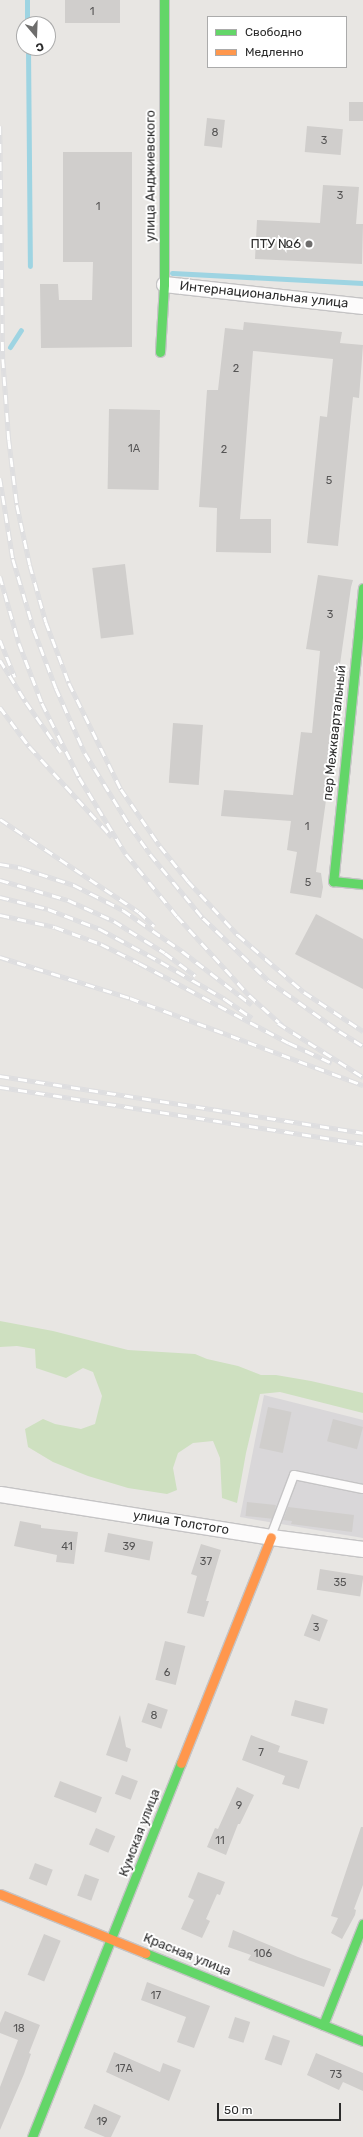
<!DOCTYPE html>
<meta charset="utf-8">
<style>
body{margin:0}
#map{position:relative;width:363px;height:2137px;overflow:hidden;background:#e8e6e3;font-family:Rubik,sans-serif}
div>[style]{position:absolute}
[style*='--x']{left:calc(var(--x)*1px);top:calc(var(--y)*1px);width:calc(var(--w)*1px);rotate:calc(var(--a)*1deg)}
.industrial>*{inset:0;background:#d9d7d9}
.green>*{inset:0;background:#cee0c0}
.stream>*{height:5px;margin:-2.5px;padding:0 2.5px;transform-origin:2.5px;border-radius:2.5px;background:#9ed4e2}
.building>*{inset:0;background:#d0cecc;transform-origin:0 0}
.roads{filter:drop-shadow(1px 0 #c5c4c5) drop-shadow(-1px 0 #c5c4c5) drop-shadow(0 1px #c5c4c5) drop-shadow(0 -1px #c5c4c5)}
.lane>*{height:8px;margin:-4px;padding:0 4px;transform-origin:4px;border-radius:4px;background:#fcfbfb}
.street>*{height:15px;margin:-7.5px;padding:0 7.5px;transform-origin:7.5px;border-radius:7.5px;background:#fcfbfb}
.fast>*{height:9px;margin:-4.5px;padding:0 4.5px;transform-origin:4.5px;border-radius:4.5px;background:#63d668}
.slow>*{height:9px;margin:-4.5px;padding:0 4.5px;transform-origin:4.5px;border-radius:4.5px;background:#ff974d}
.rail>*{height:4.5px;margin-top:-2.25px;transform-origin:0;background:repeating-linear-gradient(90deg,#fff 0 9px,#dedee0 0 18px);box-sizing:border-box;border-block:1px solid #dedee0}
.dots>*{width:11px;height:11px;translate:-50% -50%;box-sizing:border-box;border:2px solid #fff;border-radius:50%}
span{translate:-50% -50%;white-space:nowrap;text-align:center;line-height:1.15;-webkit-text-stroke:4px #fff;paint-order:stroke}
.number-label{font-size:11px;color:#565555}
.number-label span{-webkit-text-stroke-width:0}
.street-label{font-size:13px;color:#2c2c2c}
.poi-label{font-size:13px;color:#2c2c2c}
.right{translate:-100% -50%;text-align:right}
.legend{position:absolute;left:207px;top:16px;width:140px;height:52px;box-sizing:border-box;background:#fff;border:1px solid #ababab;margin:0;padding:5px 7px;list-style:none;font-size:12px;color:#2c2c2c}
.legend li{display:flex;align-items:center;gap:8px;height:20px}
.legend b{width:20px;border:1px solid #ababab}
.north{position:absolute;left:16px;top:16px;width:40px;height:40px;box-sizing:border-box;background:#fff;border:1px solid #ababab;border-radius:50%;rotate:161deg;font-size:11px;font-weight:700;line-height:16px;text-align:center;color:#2c2c2c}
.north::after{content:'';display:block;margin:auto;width:14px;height:18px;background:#6e6d6c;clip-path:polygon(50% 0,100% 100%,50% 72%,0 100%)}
.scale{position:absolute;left:217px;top:2103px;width:124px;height:18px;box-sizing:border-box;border:2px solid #2c2c2c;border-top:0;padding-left:5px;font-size:12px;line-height:14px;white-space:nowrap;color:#2c2c2c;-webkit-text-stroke:3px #fff;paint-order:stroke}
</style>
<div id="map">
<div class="industrial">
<div style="clip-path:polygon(264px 1395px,363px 1420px,363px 1538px,240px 1517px)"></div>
</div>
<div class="green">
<div style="clip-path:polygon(0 1321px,53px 1331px,128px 1350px,195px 1354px,207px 1359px,238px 1366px,261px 1375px,276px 1375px,311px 1381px,363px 1393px,363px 1413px,280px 1392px,260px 1394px,246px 1453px,237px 1503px,222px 1498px,220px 1458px,213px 1441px,193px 1443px,178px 1453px,173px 1468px,177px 1490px,167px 1494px,128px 1488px,88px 1476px,53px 1462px,28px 1447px,25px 1429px,43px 1419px,55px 1424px,81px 1429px,95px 1424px,102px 1396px,93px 1372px,83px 1368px,66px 1378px,36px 1368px,35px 1349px,17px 1346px,0 1347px)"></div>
</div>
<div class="stream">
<div style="--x:27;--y:0;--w:24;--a:90"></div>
<div style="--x:28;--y:48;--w:218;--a:89.5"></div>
<div style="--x:172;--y:273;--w:191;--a:3"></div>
<div style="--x:10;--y:347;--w:20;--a:-57"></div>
</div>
<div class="building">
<div style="left:65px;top:0;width:55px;height:23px"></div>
<div style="left:349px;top:102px;width:14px;height:19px"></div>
<div style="left:207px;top:118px;width:18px;height:28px;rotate:6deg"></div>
<div style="left:307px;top:126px;width:36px;height:26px;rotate:5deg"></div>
<div style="clip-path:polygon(63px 152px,132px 152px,132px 347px,41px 348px,40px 284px,58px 284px,59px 300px,92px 300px,93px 262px,63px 262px)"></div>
<div style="clip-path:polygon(323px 185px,359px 187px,356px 224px,363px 224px,362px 264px,255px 259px,257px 220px,320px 223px)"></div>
<div style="clip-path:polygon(244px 322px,342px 332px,340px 343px,363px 345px,359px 398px,353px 397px,338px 546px,307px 543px,320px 416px,327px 417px,333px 359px,253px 351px,240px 519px,271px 519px,271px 553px,216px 552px,217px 508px,199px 507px,207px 390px,218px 390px,225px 328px,243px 330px)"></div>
<div style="left:109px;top:409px;width:51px;height:80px;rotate:1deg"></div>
<div style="left:125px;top:564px;width:71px;height:33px;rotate:83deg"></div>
<div style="clip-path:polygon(318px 575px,353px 580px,351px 587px,340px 664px,343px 665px,338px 714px,316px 872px,321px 873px,323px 887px,321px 898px,290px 893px,297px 852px,287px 850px,291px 821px,221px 816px,224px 790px,293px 795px,301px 732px,312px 733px,320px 651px,306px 649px)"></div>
<div style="left:173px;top:723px;width:30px;height:60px;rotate:4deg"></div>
<div style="clip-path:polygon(316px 914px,363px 939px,363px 989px,295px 954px)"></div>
<div style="left:268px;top:1407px;width:24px;height:42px;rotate:12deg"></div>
<div style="left:333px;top:1419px;width:31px;height:23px;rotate:15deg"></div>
<div style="left:247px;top:1502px;width:29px;height:14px;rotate:6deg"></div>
<div style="clip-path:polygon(288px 1507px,354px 1515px,352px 1532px,291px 1524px,292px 1521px,283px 1520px)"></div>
<div style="clip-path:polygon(20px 1521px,41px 1525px,41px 1528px,78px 1532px,74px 1564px,56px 1562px,57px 1555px,14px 1546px)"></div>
<div style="left:108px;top:1533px;width:46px;height:19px;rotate:11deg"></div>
<div style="clip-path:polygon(201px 1544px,221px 1550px,206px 1601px,209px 1601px,204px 1617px,187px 1613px,197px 1576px,191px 1574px)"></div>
<div style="left:320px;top:1569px;width:44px;height:21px;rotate:9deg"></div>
<div style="left:312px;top:1614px;width:17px;height:23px;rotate:21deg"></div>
<div style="left:165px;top:1641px;width:21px;height:40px;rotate:14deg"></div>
<div style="left:295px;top:1700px;width:34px;height:16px;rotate:15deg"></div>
<div style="left:148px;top:1703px;width:21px;height:20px;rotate:19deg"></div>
<div style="clip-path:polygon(120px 1715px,126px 1747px,131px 1749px,127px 1762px,106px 1755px)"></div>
<div style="clip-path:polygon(251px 1735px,280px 1746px,278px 1752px,308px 1761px,299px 1789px,282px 1784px,285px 1776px,242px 1760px)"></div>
<div style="left:122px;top:1775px;width:17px;height:20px;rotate:21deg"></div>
<div style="left:60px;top:1781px;width:45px;height:17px;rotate:21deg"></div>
<div style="clip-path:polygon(237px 1787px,254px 1795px,240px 1824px,238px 1824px,226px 1855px,207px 1847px,215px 1828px,218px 1829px)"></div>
<div style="clip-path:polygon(361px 1827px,363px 1827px,363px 1885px,354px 1909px,356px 1910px,355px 1915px,342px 1939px,331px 1933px,338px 1918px,331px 1916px)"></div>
<div style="left:96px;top:1828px;width:21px;height:18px;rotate:23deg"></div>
<div style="left:35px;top:1863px;width:19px;height:17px;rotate:21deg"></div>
<div style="clip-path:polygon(198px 1872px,225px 1882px,220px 1895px,217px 1894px,206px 1919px,210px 1921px,202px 1938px,181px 1929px,194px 1900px,188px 1897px)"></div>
<div style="left:85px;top:1874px;width:15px;height:23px;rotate:20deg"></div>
<div style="clip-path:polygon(233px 1930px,298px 1957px,331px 1969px,324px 1987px,248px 1960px,251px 1955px,228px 1947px)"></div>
<div style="left:44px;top:1934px;width:18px;height:44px;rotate:22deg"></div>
<div style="clip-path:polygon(147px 1982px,210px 2006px,194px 2048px,177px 2042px,186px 2017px,141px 2000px)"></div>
<div style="clip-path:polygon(5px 2011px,40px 2025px,29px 2053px,31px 2054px,24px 2074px,0 2130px,0 2087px,18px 2040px,0 2033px,0 2023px)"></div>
<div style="left:235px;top:2017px;width:16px;height:22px;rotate:18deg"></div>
<div style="left:273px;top:2035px;width:18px;height:26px;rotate:19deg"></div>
<div style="clip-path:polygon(114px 2052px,160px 2072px,163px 2063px,181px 2070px,169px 2101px,106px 2072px)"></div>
<div style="clip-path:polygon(316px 2053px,363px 2073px,363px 2091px,343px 2082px,339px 2090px,307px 2075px)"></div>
<div style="clip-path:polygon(94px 2104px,121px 2116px,111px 2137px,105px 2137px,84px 2128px)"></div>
</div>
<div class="roads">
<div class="lane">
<div style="--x:271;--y:1536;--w:65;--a:-69.3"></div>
<div style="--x:294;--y:1475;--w:70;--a:11.5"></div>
</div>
<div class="street">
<div style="--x:164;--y:284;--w:200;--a:6.3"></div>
<div style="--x:0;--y:1494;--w:274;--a:9"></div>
<div style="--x:271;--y:1537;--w:93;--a:7.4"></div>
</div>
<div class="fast">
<div style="--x:160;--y:352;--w:68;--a:-86.6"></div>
<div style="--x:164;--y:284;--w:284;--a:-90"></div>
<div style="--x:363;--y:588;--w:295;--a:95.8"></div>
<div style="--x:333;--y:881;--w:30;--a:6"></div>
<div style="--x:145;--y:1953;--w:235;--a:22"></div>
<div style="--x:323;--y:2025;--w:109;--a:-68.4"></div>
<div style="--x:32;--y:2137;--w:403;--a:-68.3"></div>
</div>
<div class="slow">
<div style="--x:181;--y:1763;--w:243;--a:-68.3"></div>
<div style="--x:0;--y:1894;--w:157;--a:22.1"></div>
</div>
</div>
<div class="rail">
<div style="--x:0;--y:126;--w:233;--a:89.3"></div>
<div style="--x:3;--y:359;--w:81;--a:85.8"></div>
<div style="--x:9;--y:440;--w:65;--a:83"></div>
<div style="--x:17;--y:505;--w:61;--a:77.8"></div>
<div style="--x:30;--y:565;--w:59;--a:74.3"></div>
<div style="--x:46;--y:622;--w:65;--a:69.3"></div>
<div style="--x:69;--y:683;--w:118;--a:63.9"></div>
<div style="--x:121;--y:789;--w:69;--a:55.6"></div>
<div style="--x:160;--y:846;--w:45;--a:51.3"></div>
<div style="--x:188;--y:881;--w:74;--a:47.2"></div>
<div style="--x:238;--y:935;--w:87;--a:40.8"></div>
<div style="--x:304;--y:992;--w:71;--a:33.5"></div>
<div style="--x:0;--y:478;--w:82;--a:80.9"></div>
<div style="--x:13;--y:559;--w:74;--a:73.5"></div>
<div style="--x:34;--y:630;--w:62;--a:69.2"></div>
<div style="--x:56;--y:688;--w:71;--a:66"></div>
<div style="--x:85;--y:753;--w:86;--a:58.3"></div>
<div style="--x:130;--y:826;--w:34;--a:54"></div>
<div style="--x:150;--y:854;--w:83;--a:50.4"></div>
<div style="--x:203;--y:918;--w:91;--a:43.7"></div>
<div style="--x:269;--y:981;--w:86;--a:35.5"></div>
<div style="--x:339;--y:1031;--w:28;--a:32"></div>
<div style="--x:0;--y:576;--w:70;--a:74.2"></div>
<div style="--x:19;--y:643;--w:64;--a:69"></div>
<div style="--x:42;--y:703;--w:83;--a:63.4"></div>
<div style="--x:79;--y:777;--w:90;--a:58.6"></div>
<div style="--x:126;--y:854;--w:80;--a:50.6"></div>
<div style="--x:177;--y:916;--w:107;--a:47.7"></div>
<div style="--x:249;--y:995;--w:45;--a:42.3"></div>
<div style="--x:0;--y:640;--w:40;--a:68"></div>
<div style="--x:0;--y:660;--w:49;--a:58.2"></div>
<div style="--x:26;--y:702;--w:61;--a:55"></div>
<div style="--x:0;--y:707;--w:49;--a:53.4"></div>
<div style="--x:29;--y:746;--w:123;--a:47.6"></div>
<div style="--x:0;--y:819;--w:167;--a:33.8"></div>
<div style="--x:139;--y:912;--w:21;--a:43"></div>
<div style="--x:0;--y:864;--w:22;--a:10"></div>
<div style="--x:22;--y:868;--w:55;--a:18.1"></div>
<div style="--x:74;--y:885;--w:55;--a:27"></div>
<div style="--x:123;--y:910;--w:72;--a:34.8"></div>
<div style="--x:182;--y:951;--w:88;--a:37.6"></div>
<div style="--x:0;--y:880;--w:71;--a:16.4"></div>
<div style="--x:68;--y:900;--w:51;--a:24.5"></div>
<div style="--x:114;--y:921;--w:60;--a:32.1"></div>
<div style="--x:165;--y:953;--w:38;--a:37"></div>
<div style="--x:0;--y:897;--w:49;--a:14"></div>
<div style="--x:48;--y:909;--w:56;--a:21"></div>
<div style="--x:100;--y:929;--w:69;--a:28.4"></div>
<div style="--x:161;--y:962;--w:74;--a:30"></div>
<div style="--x:225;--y:999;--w:33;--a:35"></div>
<div style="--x:0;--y:915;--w:56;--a:12.3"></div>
<div style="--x:55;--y:927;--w:49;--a:20.3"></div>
<div style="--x:101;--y:944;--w:42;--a:26.6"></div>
<div style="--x:139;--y:963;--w:170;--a:28.1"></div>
<div style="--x:289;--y:1043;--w:47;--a:24.9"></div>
<div style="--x:0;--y:957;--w:136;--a:17.5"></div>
<div style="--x:130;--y:998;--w:249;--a:20.5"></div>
<div style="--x:278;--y:1023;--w:101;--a:32.4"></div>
<div style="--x:0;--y:1076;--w:367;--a:8.9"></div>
<div style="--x:0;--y:1087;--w:367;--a:8.9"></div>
</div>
<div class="dots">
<div style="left:309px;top:244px;background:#6e6d6c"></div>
</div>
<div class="number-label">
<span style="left:92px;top:12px">1</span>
<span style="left:215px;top:133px">8</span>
<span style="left:324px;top:141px">3</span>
<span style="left:340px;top:196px">3</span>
<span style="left:98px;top:207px">1</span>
<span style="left:236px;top:369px">2</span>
<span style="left:134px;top:449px">1А</span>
<span style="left:224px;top:450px">2</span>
<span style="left:329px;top:481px">5</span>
<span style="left:330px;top:615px">3</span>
<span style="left:307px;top:827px">1</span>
<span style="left:308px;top:883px">5</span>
<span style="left:67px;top:1547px">41</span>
<span style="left:129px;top:1547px">39</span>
<span style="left:206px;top:1562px">37</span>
<span style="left:340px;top:1583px">35</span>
<span style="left:316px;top:1628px">3</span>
<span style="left:167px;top:1673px">6</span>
<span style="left:154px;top:1716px">8</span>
<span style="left:261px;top:1753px">7</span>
<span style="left:239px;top:1806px">9</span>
<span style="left:220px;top:1841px">11</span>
<span style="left:263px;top:1954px">106</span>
<span style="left:156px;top:1996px">17</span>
<span style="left:19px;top:2029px">18</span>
<span style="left:124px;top:2069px">17А</span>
<span style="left:336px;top:2075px">73</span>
<span style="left:102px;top:2122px">19</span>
</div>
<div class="street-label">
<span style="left:151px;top:176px;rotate:-90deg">улица Анджиевского</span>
<span style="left:264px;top:295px;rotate:6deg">Интернациональная улица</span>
<span style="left:335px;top:733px;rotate:-84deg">пер Межквартальный</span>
<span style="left:181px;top:1523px;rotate:9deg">улица Толстого</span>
<span style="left:140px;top:1833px;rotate:-69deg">Кумская улица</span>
<span style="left:187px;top:1955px;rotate:22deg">Красная улица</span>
</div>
<div class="poi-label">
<span class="right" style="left:301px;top:244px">ПТУ №6</span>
</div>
<ul class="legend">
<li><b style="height:5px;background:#63d668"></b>Свободно</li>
<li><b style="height:5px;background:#ff974d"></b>Медленно</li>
</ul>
<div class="north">С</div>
<div class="scale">50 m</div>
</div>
